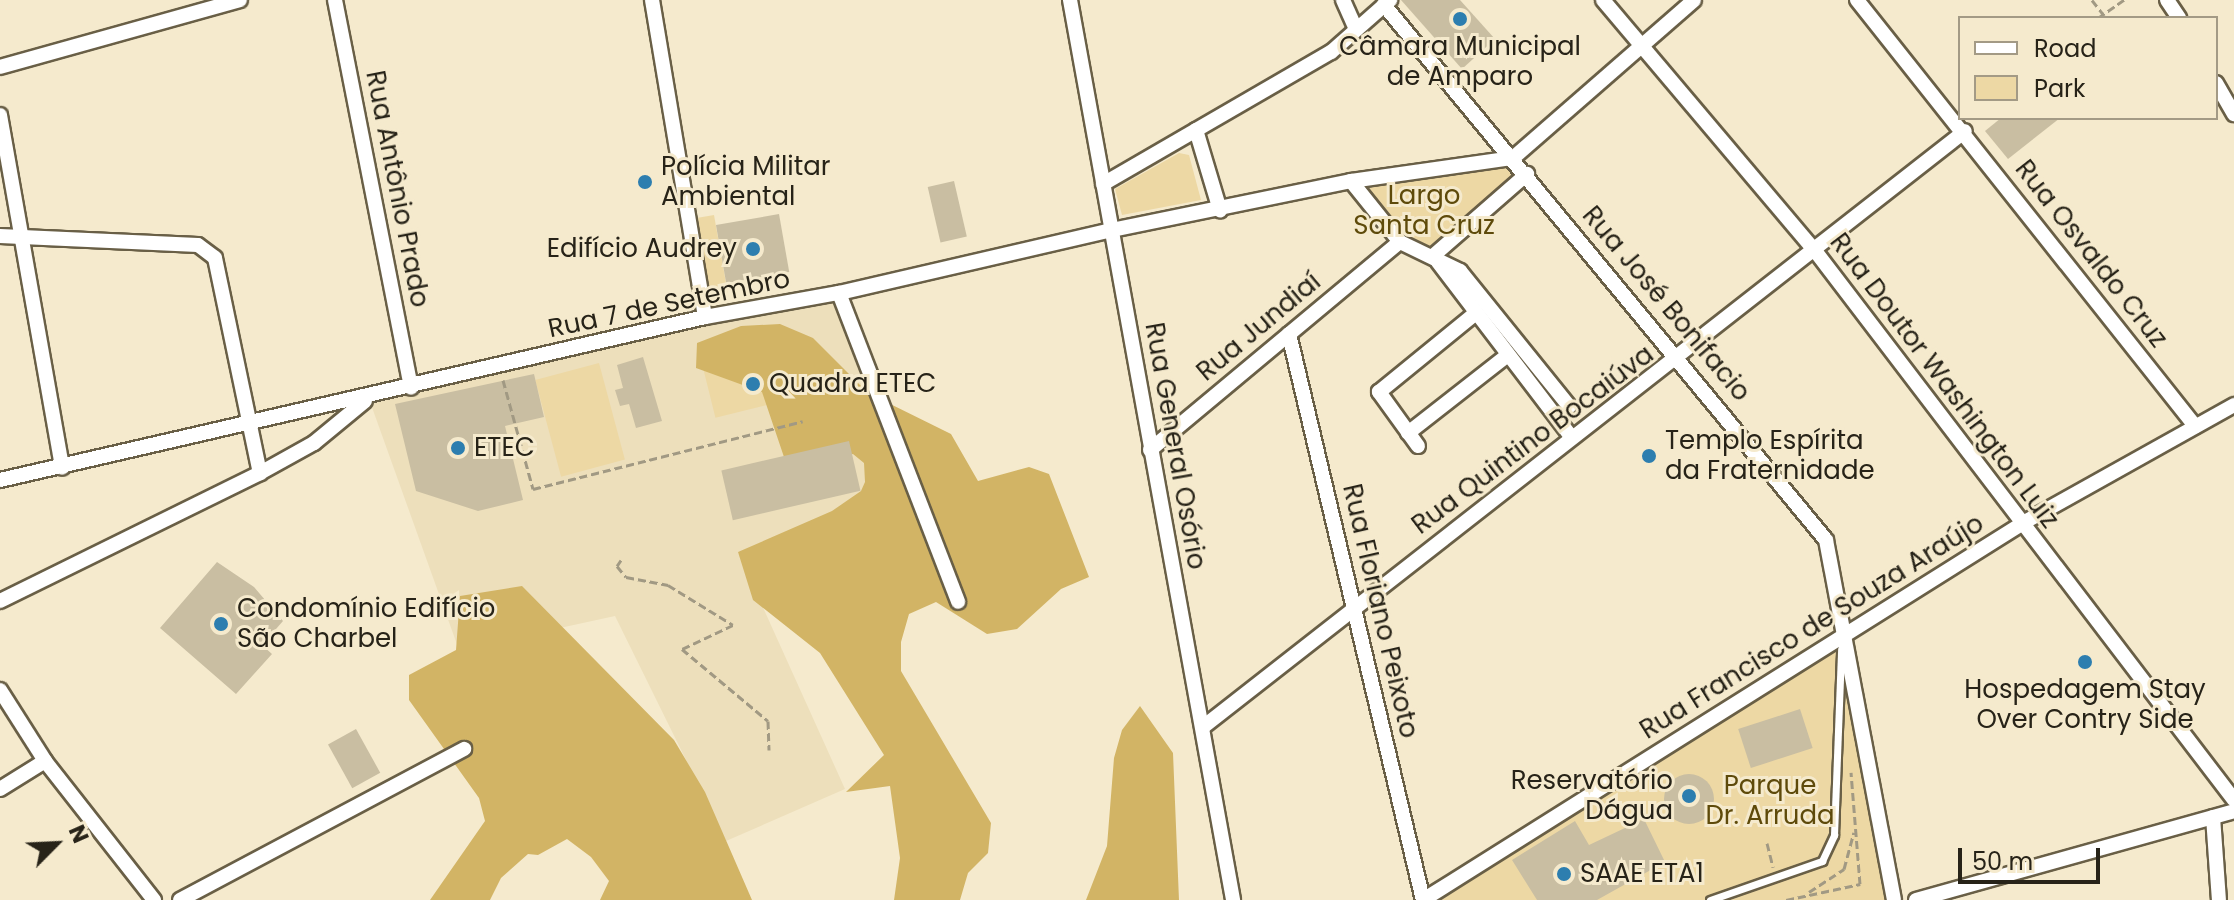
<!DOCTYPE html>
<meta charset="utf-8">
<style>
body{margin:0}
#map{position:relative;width:2234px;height:900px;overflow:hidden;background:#f5eacd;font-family:Poppins,sans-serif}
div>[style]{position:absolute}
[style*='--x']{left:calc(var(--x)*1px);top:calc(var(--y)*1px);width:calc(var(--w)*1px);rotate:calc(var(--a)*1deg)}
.built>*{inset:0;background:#eddfbb}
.green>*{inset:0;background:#edd8a4;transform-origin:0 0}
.forest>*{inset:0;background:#d2b465}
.building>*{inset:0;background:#c9bea2;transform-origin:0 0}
.round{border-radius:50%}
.path>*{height:3px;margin-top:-1.5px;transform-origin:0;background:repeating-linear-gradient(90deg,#a19983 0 8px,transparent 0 12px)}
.roads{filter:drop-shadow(2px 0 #695f46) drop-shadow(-2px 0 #695f46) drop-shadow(0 2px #695f46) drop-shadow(0 -2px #695f46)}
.lane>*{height:7px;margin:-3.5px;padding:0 3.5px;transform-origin:3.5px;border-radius:3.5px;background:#fff}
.street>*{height:14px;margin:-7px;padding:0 7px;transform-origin:7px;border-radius:7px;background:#fff}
.dots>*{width:22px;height:22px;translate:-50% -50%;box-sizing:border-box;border:4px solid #f5eacd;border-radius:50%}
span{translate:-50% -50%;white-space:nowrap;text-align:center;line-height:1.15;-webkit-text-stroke:6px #f5eacd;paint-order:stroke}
.poi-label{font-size:26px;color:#272318}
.left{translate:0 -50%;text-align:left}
.right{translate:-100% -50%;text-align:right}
.street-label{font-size:26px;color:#272318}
.park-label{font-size:26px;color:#5e4a0a}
.legend{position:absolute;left:1958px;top:16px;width:260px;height:104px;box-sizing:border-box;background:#f5eacd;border:2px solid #a39a85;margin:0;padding:10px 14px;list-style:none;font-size:24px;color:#272318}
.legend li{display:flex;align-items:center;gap:16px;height:40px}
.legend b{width:40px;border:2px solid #a39a85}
.north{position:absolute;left:16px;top:804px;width:80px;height:80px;-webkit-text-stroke:6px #f5eacd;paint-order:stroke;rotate:66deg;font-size:22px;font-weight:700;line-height:32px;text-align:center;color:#272318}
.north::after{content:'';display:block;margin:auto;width:28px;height:36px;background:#272318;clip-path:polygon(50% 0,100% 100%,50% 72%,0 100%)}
.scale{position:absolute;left:1958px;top:848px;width:142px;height:36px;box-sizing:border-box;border:4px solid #272318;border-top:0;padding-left:10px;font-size:24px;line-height:28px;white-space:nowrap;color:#272318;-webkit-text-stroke:6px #f5eacd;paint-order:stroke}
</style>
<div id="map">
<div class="built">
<div style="clip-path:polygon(839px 293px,924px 513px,738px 552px,845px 789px,726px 841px,615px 616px,459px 650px,369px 399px)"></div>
</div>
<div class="green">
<div style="clip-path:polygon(1179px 153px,1189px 155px,1201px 200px,1122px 215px,1115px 189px)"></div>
<div style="clip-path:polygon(1508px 166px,1515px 175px,1429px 254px,1400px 242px,1359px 180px)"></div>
<div style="left:714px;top:215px;width:83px;height:22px;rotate:80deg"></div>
<div style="left:789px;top:349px;width:49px;height:88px;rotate:76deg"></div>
<div style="left:599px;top:363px;width:100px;height:66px;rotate:75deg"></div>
<div style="clip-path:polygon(1840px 639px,1893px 900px,1426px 900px)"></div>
</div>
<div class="forest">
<div style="clip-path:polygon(780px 324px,813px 338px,868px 393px,951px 434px,978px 481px,1029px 467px,1049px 474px,1089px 577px,1061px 589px,1017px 629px,987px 634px,936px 602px,909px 614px,901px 642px,901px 671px,991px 823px,988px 853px,968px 873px,960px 900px,894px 900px,900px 858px,890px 786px,846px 792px,884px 755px,820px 653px,753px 600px,738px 552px,832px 511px,861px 491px,865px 482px,864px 463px,853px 454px,803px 463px,784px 457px,762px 392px,696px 368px,697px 343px,741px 326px)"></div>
<div style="clip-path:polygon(522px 586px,674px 740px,705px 792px,752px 900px,600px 900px,609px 881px,591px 857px,567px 839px,538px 855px,528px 854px,501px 878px,490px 900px,430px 900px,485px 821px,479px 798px,409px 700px,409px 675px,456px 650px,460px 596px)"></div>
<div style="clip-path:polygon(1140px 706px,1173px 753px,1179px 900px,1086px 900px,1107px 846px,1114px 758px,1122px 730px)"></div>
</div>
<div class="building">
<div style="clip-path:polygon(1401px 0,1460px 0,1495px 39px,1462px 69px)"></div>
<div style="clip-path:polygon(2001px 118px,2060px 118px,2008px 159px,1985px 131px)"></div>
<div style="left:954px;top:181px;width:57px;height:27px;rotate:77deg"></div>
<div style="left:779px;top:214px;width:59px;height:64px;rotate:80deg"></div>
<div style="clip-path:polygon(643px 357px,662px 421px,636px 428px,629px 404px,620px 406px,615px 390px,623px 388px,617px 365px)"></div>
<div style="clip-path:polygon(534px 374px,544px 417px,505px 426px,523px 500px,478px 511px,416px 491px,395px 404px)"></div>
<div style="left:849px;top:441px;width:51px;height:131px;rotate:77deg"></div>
<div style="clip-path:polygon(217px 562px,254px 587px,283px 621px,262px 645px,272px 654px,236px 694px,160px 628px)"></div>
<div style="left:1800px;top:709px;width:41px;height:65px;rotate:72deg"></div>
<div style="left:356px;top:729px;width:50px;height:32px;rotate:61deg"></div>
<div class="round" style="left:1664px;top:774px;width:50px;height:50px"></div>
<div style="clip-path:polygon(1644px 819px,1665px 862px,1597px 900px,1537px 900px,1512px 860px,1575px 821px,1589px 845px)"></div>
</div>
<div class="path">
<div style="--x:2092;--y:0;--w:18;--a:52"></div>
<div style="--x:2098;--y:18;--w:32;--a:-35"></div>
<div style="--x:503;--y:380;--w:113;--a:74.6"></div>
<div style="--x:533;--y:489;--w:278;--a:-14.1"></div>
<div style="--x:621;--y:560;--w:7;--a:124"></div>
<div style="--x:617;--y:566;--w:14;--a:51"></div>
<div style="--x:626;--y:577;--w:43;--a:10.8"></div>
<div style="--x:668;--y:585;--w:76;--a:31.6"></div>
<div style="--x:733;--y:625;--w:56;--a:154.8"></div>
<div style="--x:682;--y:649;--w:112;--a:39.9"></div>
<div style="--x:768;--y:721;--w:29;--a:88"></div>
<div style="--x:1767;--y:843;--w:25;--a:76"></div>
<div style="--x:1809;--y:892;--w:42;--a:-33.3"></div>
<div style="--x:1844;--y:869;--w:38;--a:-75"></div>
<div style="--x:1786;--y:900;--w:76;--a:-12.2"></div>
<div style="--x:1860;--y:884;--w:112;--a:-94.6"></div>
</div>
<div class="roads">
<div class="lane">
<div style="--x:1710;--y:900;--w:119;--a:-19.2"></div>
<div style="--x:1822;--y:861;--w:29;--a:-65"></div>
<div style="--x:1834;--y:835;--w:186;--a:-87.8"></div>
</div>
<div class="street">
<div style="--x:335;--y:0;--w:395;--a:78.9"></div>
<div style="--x:652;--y:0;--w:321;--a:80.5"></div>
<div style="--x:1070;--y:0;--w:915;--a:79.73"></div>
<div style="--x:1343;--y:0;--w:32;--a:66"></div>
<div style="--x:1603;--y:0;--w:330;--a:49.8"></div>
<div style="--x:1816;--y:252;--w:689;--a:52.66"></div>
<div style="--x:1857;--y:0;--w:544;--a:51.57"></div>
<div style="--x:2167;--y:0;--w:22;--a:56"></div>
<div style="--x:1384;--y:5;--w:694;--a:50.44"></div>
<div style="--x:1826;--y:540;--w:366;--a:79.3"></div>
<div style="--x:0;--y:67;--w:249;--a:-15.6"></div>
<div style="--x:2216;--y:83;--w:36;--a:60"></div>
<div style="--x:0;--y:115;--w:358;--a:80"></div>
<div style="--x:1196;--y:130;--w:84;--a:73.3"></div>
<div style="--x:1351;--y:181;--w:78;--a:51.2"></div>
<div style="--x:1400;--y:242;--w:67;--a:25.8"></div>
<div style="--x:1460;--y:271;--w:174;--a:51.1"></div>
<div style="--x:1103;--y:184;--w:263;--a:-30.1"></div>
<div style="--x:1331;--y:52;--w:79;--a:-41.4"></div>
<div style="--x:0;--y:236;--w:198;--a:2.6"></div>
<div style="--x:198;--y:245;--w:21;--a:37"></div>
<div style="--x:215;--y:258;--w:220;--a:78.2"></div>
<div style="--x:1433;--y:256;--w:125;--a:-41.1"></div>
<div style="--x:1438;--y:262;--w:221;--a:52.7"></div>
<div style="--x:839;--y:293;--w:331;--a:68.9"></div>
<div style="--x:1289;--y:334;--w:582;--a:76.68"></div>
<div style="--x:1408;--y:433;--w:127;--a:-38"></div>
<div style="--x:1418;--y:446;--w:67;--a:-125.8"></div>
<div style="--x:1379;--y:392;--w:125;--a:-39.2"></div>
<div style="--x:1150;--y:450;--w:325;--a:-39.8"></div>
<div style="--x:0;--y:480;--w:724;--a:-13.02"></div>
<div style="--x:705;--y:317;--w:136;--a:-10.2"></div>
<div style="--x:839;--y:293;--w:280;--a:-13"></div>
<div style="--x:1112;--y:230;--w:244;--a:-11.6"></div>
<div style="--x:1351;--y:181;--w:164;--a:-8.1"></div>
<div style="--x:1513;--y:158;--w:240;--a:-41.1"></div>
<div style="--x:0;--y:601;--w:290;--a:-26.2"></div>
<div style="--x:260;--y:473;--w:62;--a:-29.1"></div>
<div style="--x:314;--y:443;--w:66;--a:-39.5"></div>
<div style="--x:0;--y:690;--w:84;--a:57.6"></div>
<div style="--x:45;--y:761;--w:177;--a:51.9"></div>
<div style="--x:1203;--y:727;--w:967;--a:-38.03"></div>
<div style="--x:0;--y:789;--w:53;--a:-31.9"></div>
<div style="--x:2213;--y:817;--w:83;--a:85.9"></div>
<div style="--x:180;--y:900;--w:322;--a:-28"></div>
<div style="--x:1423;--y:900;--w:709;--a:-32.14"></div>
<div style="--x:2023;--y:523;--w:242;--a:-29.2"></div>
<div style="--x:1916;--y:900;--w:330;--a:-15.6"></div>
</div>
</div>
<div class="dots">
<div style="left:1460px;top:19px;background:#2d7eaf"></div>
<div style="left:645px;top:182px;background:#2d7eaf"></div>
<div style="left:753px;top:249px;background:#2d7eaf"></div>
<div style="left:753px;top:384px;background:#2d7eaf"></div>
<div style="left:458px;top:448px;background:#2d7eaf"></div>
<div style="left:1649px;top:456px;background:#2d7eaf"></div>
<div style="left:221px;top:624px;background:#2d7eaf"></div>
<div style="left:2085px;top:662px;background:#2d7eaf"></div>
<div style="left:1689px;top:796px;background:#2d7eaf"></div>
<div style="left:1564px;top:874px;background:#2d7eaf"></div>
</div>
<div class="poi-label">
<span style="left:1460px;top:62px">Câmara Municipal<br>de Amparo</span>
<span class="left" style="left:661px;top:182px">Polícia Militar<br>Ambiental</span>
<span class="right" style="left:737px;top:249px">Edifício Audrey</span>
<span class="left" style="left:769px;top:384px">Quadra ETEC</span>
<span class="left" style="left:1665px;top:456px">Templo Espírita<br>da Fraternidade</span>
<span class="left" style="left:474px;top:448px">ETEC</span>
<span class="left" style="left:237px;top:624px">Condomínio Edifício<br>São Charbel</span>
<span style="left:2085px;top:705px">Hospedagem Stay<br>Over Contry Side</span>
<span class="right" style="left:1673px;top:796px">Reservatório<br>Dágua</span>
<span class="left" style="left:1580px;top:874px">SAAE ETA1</span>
</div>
<div class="street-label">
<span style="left:397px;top:189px;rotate:79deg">Rua Antônio Prado</span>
<span style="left:2091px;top:254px;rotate:52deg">Rua Osvaldo Cruz</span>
<span style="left:669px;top:304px;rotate:-12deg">Rua 7 de Setembro</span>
<span style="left:1666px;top:304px;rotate:50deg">Rua José Bonifacio</span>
<span style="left:1259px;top:327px;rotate:-40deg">Rua Jundiaí</span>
<span style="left:1944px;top:381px;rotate:53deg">Rua Doutor Washington Luiz</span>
<span style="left:1533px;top:440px;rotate:-37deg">Rua Quintino Bocaiúva</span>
<span style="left:1175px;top:446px;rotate:80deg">Rua General Osório</span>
<span style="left:1380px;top:611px;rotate:77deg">Rua Floriano Peixoto</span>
<span style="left:1812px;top:627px;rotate:-32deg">Rua Francisco de Souza Araújo</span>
</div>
<div class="park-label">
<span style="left:1424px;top:211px">Largo<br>Santa Cruz</span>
<span style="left:1770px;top:801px">Parque<br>Dr. Arruda</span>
</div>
<ul class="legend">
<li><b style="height:10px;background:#fff"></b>Road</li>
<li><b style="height:22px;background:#edd8a4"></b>Park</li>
</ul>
<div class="north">N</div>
<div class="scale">50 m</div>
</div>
